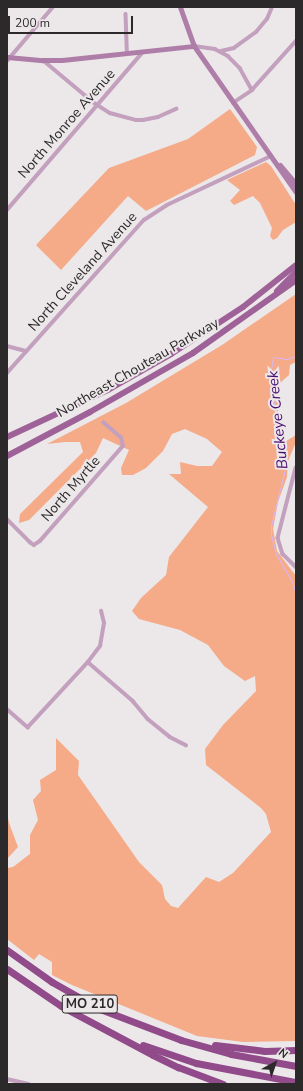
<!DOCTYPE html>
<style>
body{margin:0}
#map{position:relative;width:303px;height:1091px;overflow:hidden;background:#ece7e9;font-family:"Nunito Sans",sans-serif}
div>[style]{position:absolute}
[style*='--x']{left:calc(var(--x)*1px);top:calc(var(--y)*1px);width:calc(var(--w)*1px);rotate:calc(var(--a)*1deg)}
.green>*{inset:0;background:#f5aa88}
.stream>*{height:1px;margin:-0.5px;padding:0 0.5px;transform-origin:0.5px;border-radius:0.5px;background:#d8b7fb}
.street>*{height:3.5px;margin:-1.75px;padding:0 1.75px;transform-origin:1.75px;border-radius:1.75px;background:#c3a0be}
.secondary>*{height:5px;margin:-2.5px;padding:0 2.5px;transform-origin:2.5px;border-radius:2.5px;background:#ae7da8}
.primary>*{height:6px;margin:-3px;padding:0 3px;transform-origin:3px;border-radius:3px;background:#9f6298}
.highway>*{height:7px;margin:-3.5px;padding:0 3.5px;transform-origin:3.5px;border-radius:3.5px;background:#914b8a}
span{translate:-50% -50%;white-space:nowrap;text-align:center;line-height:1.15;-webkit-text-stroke:4px #ece7e9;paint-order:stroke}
.shield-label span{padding:1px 3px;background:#ece7e9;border:1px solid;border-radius:3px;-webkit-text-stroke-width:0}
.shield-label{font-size:13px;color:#2b2929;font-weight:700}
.street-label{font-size:14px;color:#2b2929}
.water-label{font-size:15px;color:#4b0e72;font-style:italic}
.frame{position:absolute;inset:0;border:8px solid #2b2929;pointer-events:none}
.north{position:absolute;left:255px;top:1043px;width:40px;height:40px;-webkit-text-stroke:3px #ece7e9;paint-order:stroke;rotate:40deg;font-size:11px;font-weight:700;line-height:16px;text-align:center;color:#2b2929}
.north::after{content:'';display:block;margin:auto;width:14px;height:18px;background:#2b2929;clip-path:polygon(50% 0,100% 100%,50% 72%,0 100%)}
.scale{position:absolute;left:8px;top:16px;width:125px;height:18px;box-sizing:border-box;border:2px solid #2b2929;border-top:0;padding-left:5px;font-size:12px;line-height:14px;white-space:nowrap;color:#2b2929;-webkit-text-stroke:3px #ece7e9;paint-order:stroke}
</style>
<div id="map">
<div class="green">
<div style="clip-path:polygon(230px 109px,257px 147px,255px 155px,146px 211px,128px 196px,61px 270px,36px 245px,109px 168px,188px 139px)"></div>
<div style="clip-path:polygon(266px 162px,271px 166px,296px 205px,296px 222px,283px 230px,277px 238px,273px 240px,270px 236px,272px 228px,260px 203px,253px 196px,234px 205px,230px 201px,240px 190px,227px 180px)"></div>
<div style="clip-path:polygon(296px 294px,296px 362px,290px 365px,289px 375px,280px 383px,276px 395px,279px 406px,274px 429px,283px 443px,296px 435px,296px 442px,288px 461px,287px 477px,278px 502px,273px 529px,277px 551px,296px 576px,296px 1041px,243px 1042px,197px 1036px,72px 985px,52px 975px,52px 962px,39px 954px,34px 960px,7px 939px,7px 868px,13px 867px,30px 854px,30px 835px,38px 820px,33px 800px,41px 791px,40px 780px,56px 770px,56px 738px,79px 761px,78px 775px,139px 862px,162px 885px,165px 899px,171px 906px,178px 908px,206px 877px,219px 882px,233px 873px,271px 832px,266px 814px,261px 808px,206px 765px,205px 749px,223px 725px,256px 691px,255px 676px,245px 681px,224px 666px,208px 645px,180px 630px,139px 619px,132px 611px,141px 598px,166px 575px,169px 557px,208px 507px,169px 474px,181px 474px,180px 462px,197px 466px,212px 466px,222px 452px,207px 439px,185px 429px,172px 434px,163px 451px,146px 468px,133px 475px,122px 475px,121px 468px,129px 450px,103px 438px,96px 453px,29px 520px,19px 523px,20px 514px,83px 452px,80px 442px,65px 442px,47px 444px,126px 403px,222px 345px)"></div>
<div style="clip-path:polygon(7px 813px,9px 823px,18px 847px,7px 859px)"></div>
</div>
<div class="stream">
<div style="--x:296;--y:356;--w:10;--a:163"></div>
<div style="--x:286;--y:359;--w:13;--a:-171"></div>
<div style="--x:273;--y:357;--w:19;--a:99"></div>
<div style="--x:270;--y:376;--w:72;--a:82"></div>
<div style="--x:280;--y:447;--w:23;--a:77"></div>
<div style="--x:285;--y:469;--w:59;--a:103.8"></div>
<div style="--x:271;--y:526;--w:9;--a:90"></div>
<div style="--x:271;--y:535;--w:20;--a:75"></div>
<div style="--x:276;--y:554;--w:34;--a:60"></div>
<div style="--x:293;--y:584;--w:11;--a:75"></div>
</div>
<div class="street">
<div style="--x:126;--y:14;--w:38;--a:88"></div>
<div style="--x:194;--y:46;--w:21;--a:8"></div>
<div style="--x:215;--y:49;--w:15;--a:28"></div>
<div style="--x:228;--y:56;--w:17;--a:45"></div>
<div style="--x:240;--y:68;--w:25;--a:61"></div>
<div style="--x:221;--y:51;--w:13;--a:-13"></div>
<div style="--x:234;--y:48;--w:27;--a:-36"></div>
<div style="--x:256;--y:32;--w:17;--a:-50"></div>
<div style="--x:267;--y:19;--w:13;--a:-67"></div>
<div style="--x:43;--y:60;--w:65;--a:40"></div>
<div style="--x:93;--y:102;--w:20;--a:33"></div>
<div style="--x:110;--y:113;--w:27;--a:15"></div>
<div style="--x:136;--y:120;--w:7;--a:0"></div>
<div style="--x:143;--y:120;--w:15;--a:-11"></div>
<div style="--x:158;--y:117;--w:20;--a:-24"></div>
<div style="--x:7;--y:61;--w:71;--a:-49.6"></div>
<div style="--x:233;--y:103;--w:23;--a:-34"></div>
<div style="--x:252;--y:90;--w:66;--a:-48.1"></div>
<div style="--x:7;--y:210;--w:208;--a:-49.3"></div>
<div style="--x:7;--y:346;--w:20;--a:15"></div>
<div style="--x:7;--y:373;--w:205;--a:-48.2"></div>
<div style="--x:144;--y:220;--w:27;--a:-33"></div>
<div style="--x:167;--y:205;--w:115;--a:-25.2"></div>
<div style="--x:296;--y:468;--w:72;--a:104.4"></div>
<div style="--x:278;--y:538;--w:17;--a:73"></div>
<div style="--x:283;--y:554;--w:18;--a:45"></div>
<div style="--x:7;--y:519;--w:33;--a:45"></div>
<div style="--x:30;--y:542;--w:5;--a:37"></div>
<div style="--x:34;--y:545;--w:7;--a:-34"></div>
<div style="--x:40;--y:541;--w:126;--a:-48.9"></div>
<div style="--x:123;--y:446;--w:8;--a:-104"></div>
<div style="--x:121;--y:438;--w:23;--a:-139"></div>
<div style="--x:88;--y:662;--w:60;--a:40.9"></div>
<div style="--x:133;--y:701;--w:23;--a:50"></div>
<div style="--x:148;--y:719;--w:28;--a:39"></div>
<div style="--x:170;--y:737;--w:18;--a:27"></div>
<div style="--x:7;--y:709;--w:28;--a:41"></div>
<div style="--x:28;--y:727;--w:88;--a:-47.3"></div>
<div style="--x:88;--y:662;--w:20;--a:-53"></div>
<div style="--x:100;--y:646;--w:23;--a:-80"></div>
<div style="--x:104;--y:623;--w:12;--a:-104"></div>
<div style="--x:7;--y:1079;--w:22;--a:13"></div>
</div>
<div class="secondary">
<div style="--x:180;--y:7;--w:41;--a:70.3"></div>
<div style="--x:194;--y:46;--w:178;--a:55.1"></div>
<div style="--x:7;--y:57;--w:36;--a:5"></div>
<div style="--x:43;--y:60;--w:19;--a:0"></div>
<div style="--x:62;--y:60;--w:133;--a:-6.1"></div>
<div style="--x:280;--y:165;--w:25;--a:50"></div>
</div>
<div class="primary">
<div style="--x:277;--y:291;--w:27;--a:-45"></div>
<div style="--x:7;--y:437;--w:111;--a:-25"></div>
<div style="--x:108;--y:390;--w:73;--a:-29.7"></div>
<div style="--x:171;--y:354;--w:86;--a:-33.1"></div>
<div style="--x:243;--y:307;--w:68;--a:-38.4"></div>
<div style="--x:7;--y:456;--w:94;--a:-27.9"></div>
<div style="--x:90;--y:412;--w:119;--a:-29.8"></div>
<div style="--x:193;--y:353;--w:126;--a:-35.3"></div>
</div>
<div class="highway">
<div style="--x:7;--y:950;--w:55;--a:35.4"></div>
<div style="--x:52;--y:982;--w:55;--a:29.4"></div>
<div style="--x:100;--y:1009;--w:87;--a:20.9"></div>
<div style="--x:181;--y:1040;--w:52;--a:15.6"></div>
<div style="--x:231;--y:1054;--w:66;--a:10.5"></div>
<div style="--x:7;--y:969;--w:65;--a:34.4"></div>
<div style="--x:61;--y:1006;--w:104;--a:28"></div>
<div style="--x:153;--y:1055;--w:28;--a:26"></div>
<div style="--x:178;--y:1067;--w:48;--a:20.7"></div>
<div style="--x:143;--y:1045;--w:56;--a:18.8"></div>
<div style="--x:196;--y:1063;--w:102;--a:10.8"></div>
<div style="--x:215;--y:1045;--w:50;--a:6.8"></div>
<div style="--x:265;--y:1051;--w:31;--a:-2"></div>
</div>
<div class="shield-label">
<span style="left:90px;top:1004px">MO 210</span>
</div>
<div class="street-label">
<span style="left:67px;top:124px;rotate:-49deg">North Monroe Avenue</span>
<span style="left:83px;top:272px;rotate:-48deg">North Cleveland Avenue</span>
<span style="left:138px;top:368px;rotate:-30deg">Northeast Chouteau Parkway</span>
<span style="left:71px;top:489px;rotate:-49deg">North Myrtle</span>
</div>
<div class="water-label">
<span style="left:278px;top:420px;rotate:-96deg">Buckeye Creek</span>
</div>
<div class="frame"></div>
<div class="north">N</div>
<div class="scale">200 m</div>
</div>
